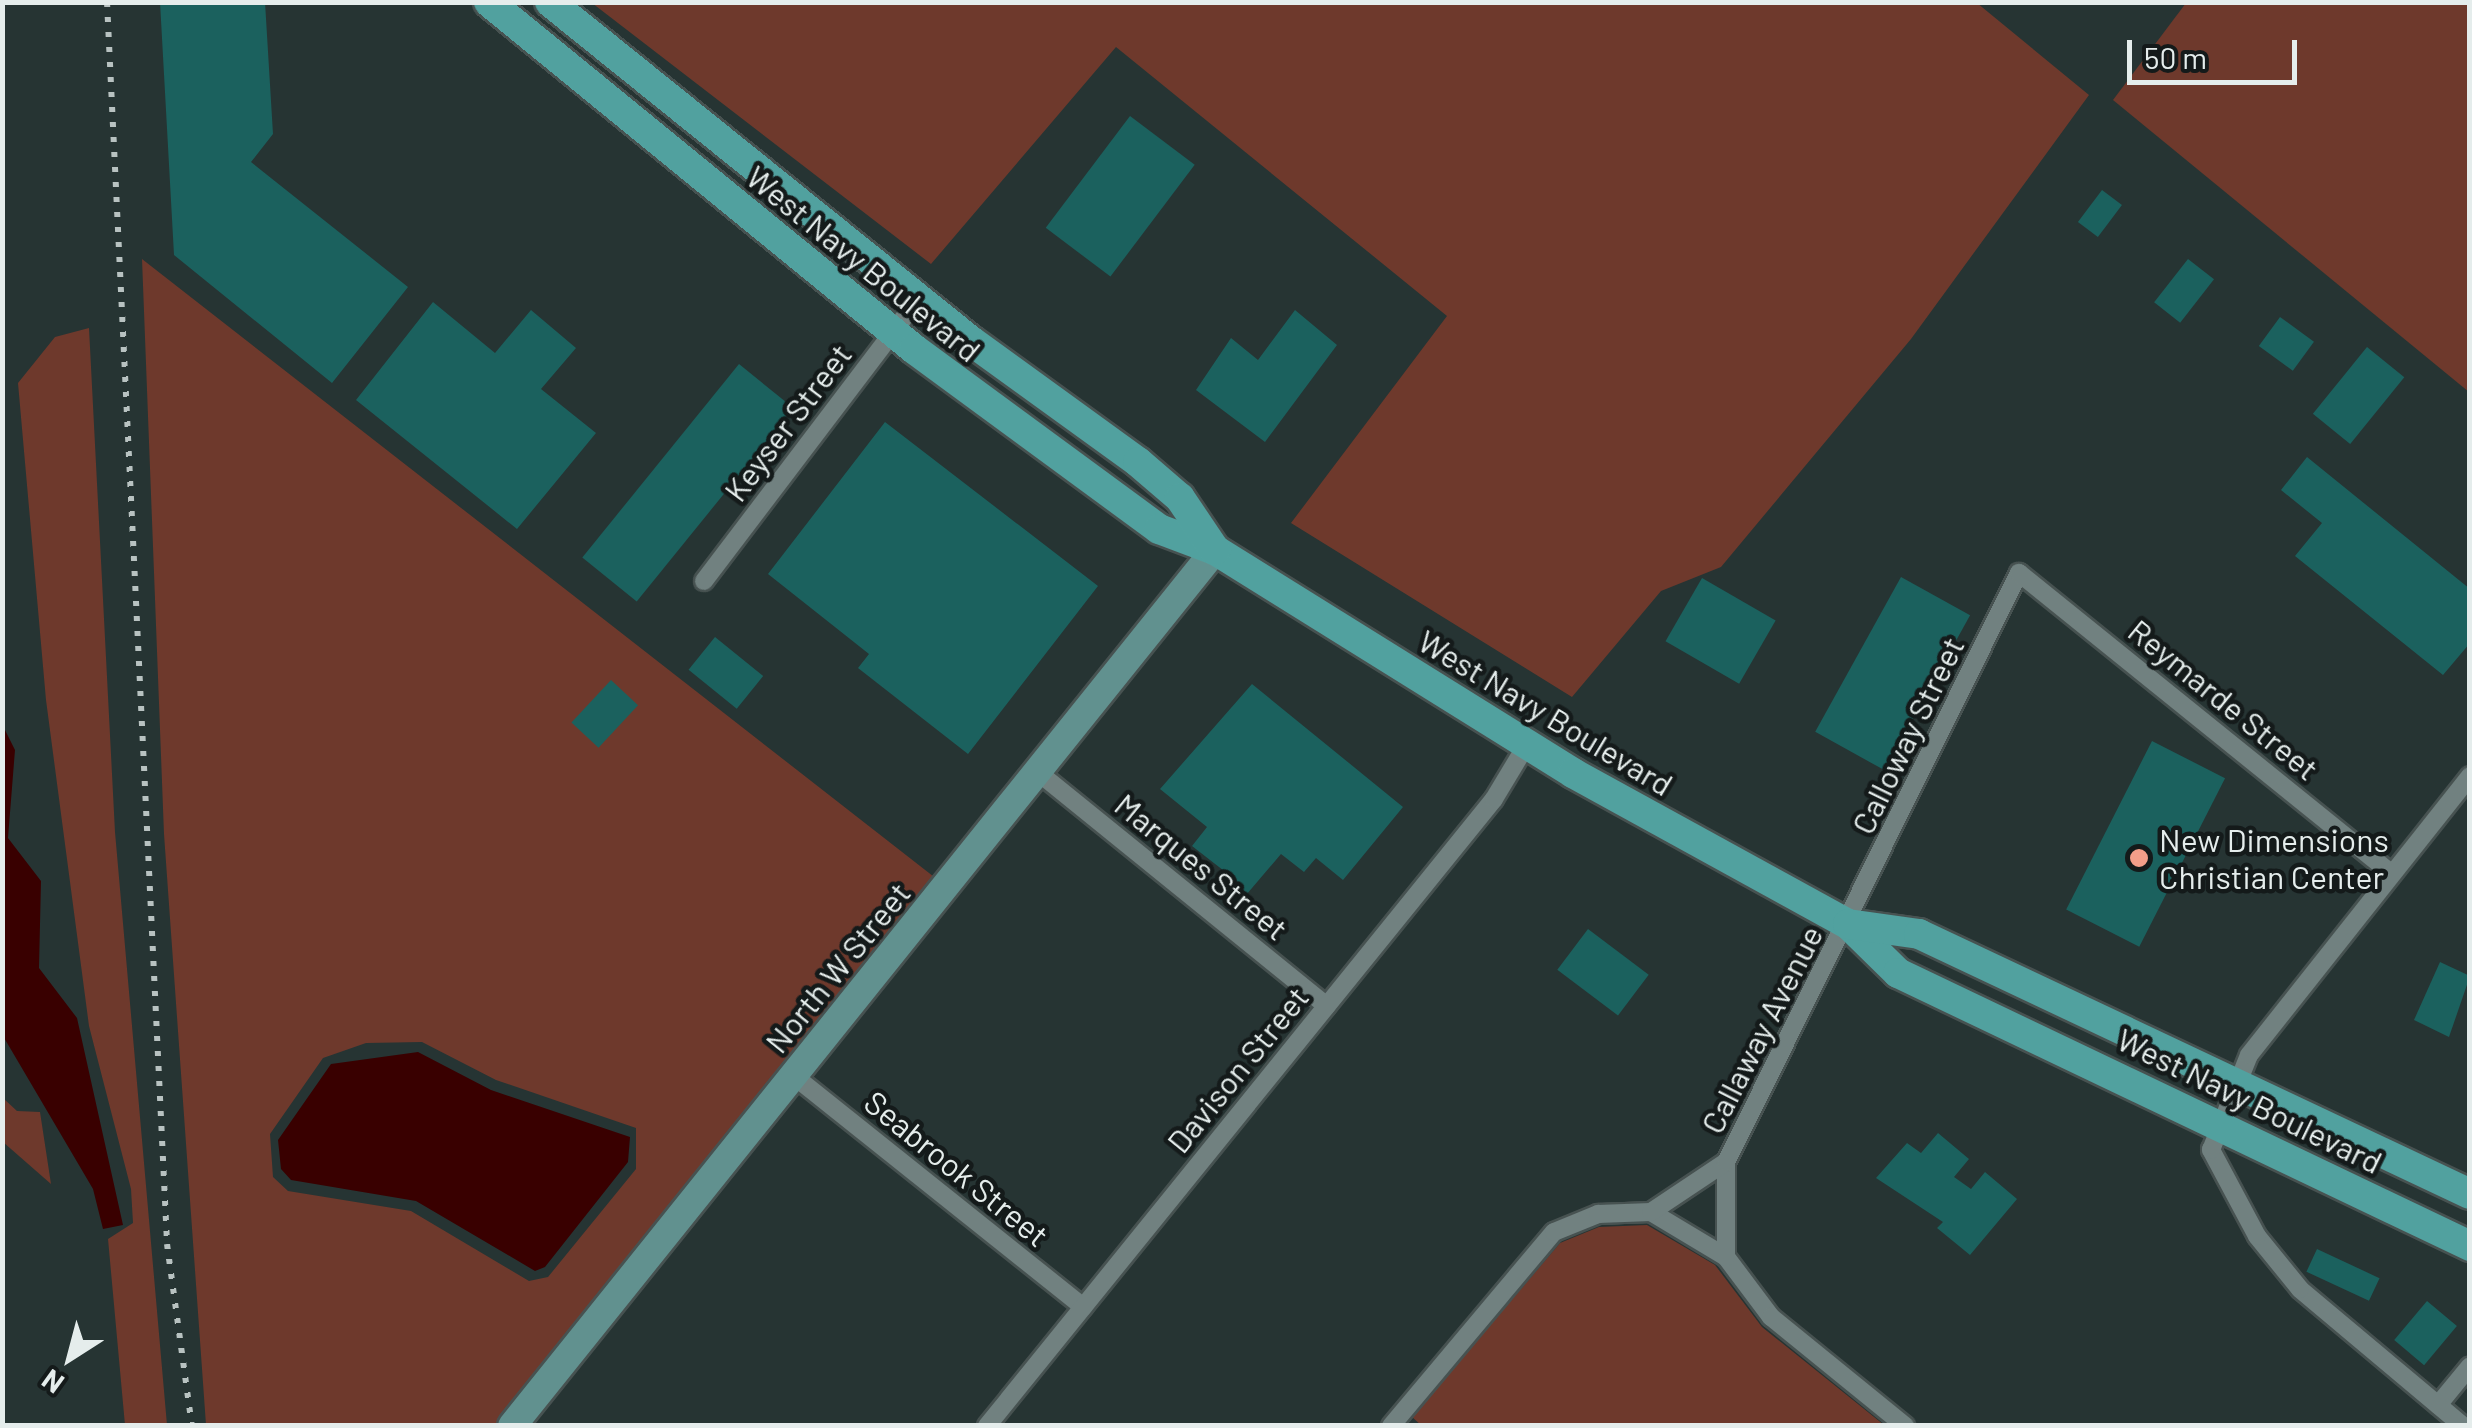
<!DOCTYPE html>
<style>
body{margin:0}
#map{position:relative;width:2472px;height:1428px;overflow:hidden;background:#263433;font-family:Barlow,sans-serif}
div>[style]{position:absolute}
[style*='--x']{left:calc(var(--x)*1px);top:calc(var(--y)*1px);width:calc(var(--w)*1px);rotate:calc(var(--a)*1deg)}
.green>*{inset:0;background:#6e392c}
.water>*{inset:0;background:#390000}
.building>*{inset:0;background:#1b615e;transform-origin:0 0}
.roads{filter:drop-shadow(2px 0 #475251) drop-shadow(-2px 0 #475251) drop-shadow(0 2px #475251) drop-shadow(0 -2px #475251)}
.street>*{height:18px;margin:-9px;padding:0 9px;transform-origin:9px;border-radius:9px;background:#718180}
.secondary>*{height:28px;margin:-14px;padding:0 14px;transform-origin:14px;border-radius:14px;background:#61918f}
.primary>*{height:30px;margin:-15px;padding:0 15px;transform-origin:15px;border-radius:15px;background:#51a19f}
.rail>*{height:6px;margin-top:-3px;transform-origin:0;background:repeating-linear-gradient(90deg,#b8c2c1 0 5px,transparent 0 15px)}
.dots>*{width:28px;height:28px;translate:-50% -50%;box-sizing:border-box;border:5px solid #141a1a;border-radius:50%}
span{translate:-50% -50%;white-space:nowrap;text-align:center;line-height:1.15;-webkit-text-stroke:9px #141a1a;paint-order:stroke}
.street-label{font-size:32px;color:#e5edec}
.poi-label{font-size:32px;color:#e5edec}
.left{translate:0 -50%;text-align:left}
.frame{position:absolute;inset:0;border:5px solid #e5edec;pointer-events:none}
.north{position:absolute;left:20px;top:1308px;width:100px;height:100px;-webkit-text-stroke:8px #141a1a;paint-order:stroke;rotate:216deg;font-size:28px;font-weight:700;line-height:40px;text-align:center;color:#e5edec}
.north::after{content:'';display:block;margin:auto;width:35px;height:45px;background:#e5edec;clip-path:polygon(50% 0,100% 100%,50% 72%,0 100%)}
.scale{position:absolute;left:2127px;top:40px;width:170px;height:45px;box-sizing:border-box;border:5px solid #e5edec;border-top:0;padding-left:12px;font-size:30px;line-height:35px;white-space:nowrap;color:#e5edec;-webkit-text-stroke:8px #141a1a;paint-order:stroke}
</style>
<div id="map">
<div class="green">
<div style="clip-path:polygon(592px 3px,1977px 3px,2089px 95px,1911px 339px,1721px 567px,1661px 591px,1572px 697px,1291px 523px,1447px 316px,1116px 47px,931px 264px)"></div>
<div style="clip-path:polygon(2186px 3px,2469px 3px,2469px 392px,2113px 100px)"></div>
<div style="clip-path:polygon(evenodd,142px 259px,938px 880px,497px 1425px,206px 1425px,164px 834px,142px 259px,422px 1042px,496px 1080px,636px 1128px,636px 1169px,548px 1277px,529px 1281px,411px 1211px,288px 1191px,273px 1177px,270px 1134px,323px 1058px,366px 1043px,422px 1042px)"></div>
<div style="clip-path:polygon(89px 328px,115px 832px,167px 1425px,125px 1425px,108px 1239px,133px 1223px,131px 1189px,89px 1026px,46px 700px,18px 383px,55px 337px)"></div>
<div style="clip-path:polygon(3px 1098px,17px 1111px,40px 1112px,51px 1184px,3px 1142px)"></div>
<div style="clip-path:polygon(1647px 1225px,1715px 1265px,1762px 1327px,1884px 1425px,1422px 1426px,1412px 1417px,1560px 1243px,1599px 1227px)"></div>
</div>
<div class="water">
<div style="clip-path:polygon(3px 726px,15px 750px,8px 838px,41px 881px,39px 968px,77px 1018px,123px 1225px,103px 1229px,93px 1189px,3px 1036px)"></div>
<div style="clip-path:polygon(418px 1052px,491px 1090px,630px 1137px,628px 1162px,545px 1267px,535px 1271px,416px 1201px,291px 1180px,281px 1169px,278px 1140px,331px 1064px)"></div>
</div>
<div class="building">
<div style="clip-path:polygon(160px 2px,265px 2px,273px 134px,251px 162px,408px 287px,332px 383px,174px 255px)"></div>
<div style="left:1130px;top:116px;width:81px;height:140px;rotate:37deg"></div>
<div style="left:2102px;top:190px;width:25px;height:40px;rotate:37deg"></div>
<div style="left:2188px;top:259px;width:33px;height:55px;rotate:38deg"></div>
<div style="clip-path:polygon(433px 302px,495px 353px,531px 310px,576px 348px,541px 389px,596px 433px,517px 529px,356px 400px)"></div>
<div style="clip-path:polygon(1295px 310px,1337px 345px,1265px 442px,1196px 390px,1231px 338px,1258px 360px)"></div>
<div style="left:2280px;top:317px;width:42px;height:36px;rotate:36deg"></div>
<div style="left:2367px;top:347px;width:48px;height:86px;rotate:39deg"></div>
<div style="left:739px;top:364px;width:70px;height:249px;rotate:39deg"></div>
<div style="clip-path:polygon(885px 422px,1098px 586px,968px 754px,858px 668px,869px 654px,768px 574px)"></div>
<div style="clip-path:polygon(2307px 457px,2470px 589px,2470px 643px,2443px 675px,2295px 556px,2322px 523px,2281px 490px)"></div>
<div style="left:1901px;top:577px;width:79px;height:177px;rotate:29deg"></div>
<div style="left:1702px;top:578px;width:85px;height:73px;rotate:30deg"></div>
<div style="left:715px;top:637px;width:62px;height:42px;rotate:39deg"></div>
<div style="left:611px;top:680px;width:37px;height:58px;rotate:43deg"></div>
<div style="clip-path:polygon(1252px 684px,1403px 807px,1343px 880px,1316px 858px,1304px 872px,1281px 854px,1235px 908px,1214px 890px,1228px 874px,1192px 846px,1207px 827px,1160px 789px)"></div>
<div style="left:2152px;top:741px;width:82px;height:189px;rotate:27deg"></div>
<div style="left:1588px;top:929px;width:76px;height:51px;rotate:37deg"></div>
<div style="clip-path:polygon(2440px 962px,2470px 976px,2449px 1037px,2414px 1020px)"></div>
<div style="clip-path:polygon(1938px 1133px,1969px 1159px,1954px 1177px,1971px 1189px,1985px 1172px,2017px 1199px,1970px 1255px,1937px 1228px,1943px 1222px,1876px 1178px,1907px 1143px,1921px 1153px)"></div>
<div style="left:2317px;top:1249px;width:69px;height:25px;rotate:25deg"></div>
<div style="left:2427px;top:1301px;width:39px;height:51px;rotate:40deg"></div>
</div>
<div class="roads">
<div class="street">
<div style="--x:704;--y:581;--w:354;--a:-52.8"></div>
<div style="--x:1039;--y:773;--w:370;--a:39"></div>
<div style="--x:794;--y:1076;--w:370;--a:38.6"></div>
<div style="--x:1651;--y:1212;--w:87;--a:31"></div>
<div style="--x:1726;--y:1257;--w:75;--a:53.1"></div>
<div style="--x:1771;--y:1317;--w:173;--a:39.1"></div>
<div style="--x:1726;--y:1257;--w:95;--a:-90"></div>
<div style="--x:2438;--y:1405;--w:50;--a:-50.6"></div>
<div style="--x:987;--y:1426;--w:806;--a:-51.04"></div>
<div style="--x:1494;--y:799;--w:64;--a:-59"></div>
<div style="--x:1391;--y:1426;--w:253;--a:-50"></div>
<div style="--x:1554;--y:1232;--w:48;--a:-22.2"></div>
<div style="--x:1598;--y:1214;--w:53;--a:-2.2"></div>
<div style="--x:1651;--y:1212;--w:90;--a:-33.7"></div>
<div style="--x:1726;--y:1162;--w:658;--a:-63.55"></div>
<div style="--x:2019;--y:573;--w:478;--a:38.9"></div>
<div style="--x:2463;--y:1426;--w:213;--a:-140"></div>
<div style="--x:2300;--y:1289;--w:68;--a:-129.1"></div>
<div style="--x:2257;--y:1236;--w:98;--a:-118.1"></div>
<div style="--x:2211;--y:1150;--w:102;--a:-68.2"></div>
<div style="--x:2249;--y:1055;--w:356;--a:-51.6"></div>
</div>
<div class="secondary">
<div style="--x:512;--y:1426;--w:1123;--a:-51.25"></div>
</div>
<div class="primary">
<div style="--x:489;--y:2;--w:549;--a:39.23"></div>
<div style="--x:914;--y:349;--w:304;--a:36.3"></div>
<div style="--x:1159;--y:529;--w:60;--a:20.6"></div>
<div style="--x:1215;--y:550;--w:422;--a:31.9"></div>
<div style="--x:1573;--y:773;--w:314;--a:28.8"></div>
<div style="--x:1848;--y:924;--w:70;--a:44.4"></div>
<div style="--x:1898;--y:973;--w:634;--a:25.51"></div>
<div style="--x:550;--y:2;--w:541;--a:38.84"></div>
<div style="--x:971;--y:341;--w:206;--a:35.9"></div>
<div style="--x:1138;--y:462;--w:55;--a:40.6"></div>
<div style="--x:1180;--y:498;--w:63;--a:56.1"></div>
<div style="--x:1848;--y:924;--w:72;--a:8"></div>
<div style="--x:1919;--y:934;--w:609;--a:25.26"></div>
</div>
</div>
<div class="rail">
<div style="--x:107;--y:2;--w:1243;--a:87.23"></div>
<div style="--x:167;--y:1244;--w:184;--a:82.2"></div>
</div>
<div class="dots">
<div style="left:2139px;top:858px;background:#f49e89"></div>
</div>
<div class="street-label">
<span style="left:864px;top:263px;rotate:39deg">West Navy Boulevard</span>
<span style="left:787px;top:422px;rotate:-53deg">Keyser Street</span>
<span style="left:2224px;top:699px;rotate:39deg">Reymarde Street</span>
<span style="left:1546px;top:712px;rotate:31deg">West Navy Boulevard</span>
<span style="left:1907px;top:735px;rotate:-64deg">Calloway Street</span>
<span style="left:1202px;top:866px;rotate:39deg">Marques Street</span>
<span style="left:837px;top:967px;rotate:-51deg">North W Street</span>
<span style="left:1761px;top:1029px;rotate:-63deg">Callaway Avenue</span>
<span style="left:1237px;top:1069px;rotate:-51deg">Davison Street</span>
<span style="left:2250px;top:1100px;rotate:26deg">West Navy Boulevard</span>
<span style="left:957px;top:1168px;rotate:39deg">Seabrook Street</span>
</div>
<div class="poi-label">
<span class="left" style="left:2159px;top:858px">New Dimensions<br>Christian Center</span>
</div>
<div class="frame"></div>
<div class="north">N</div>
<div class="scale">50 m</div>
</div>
